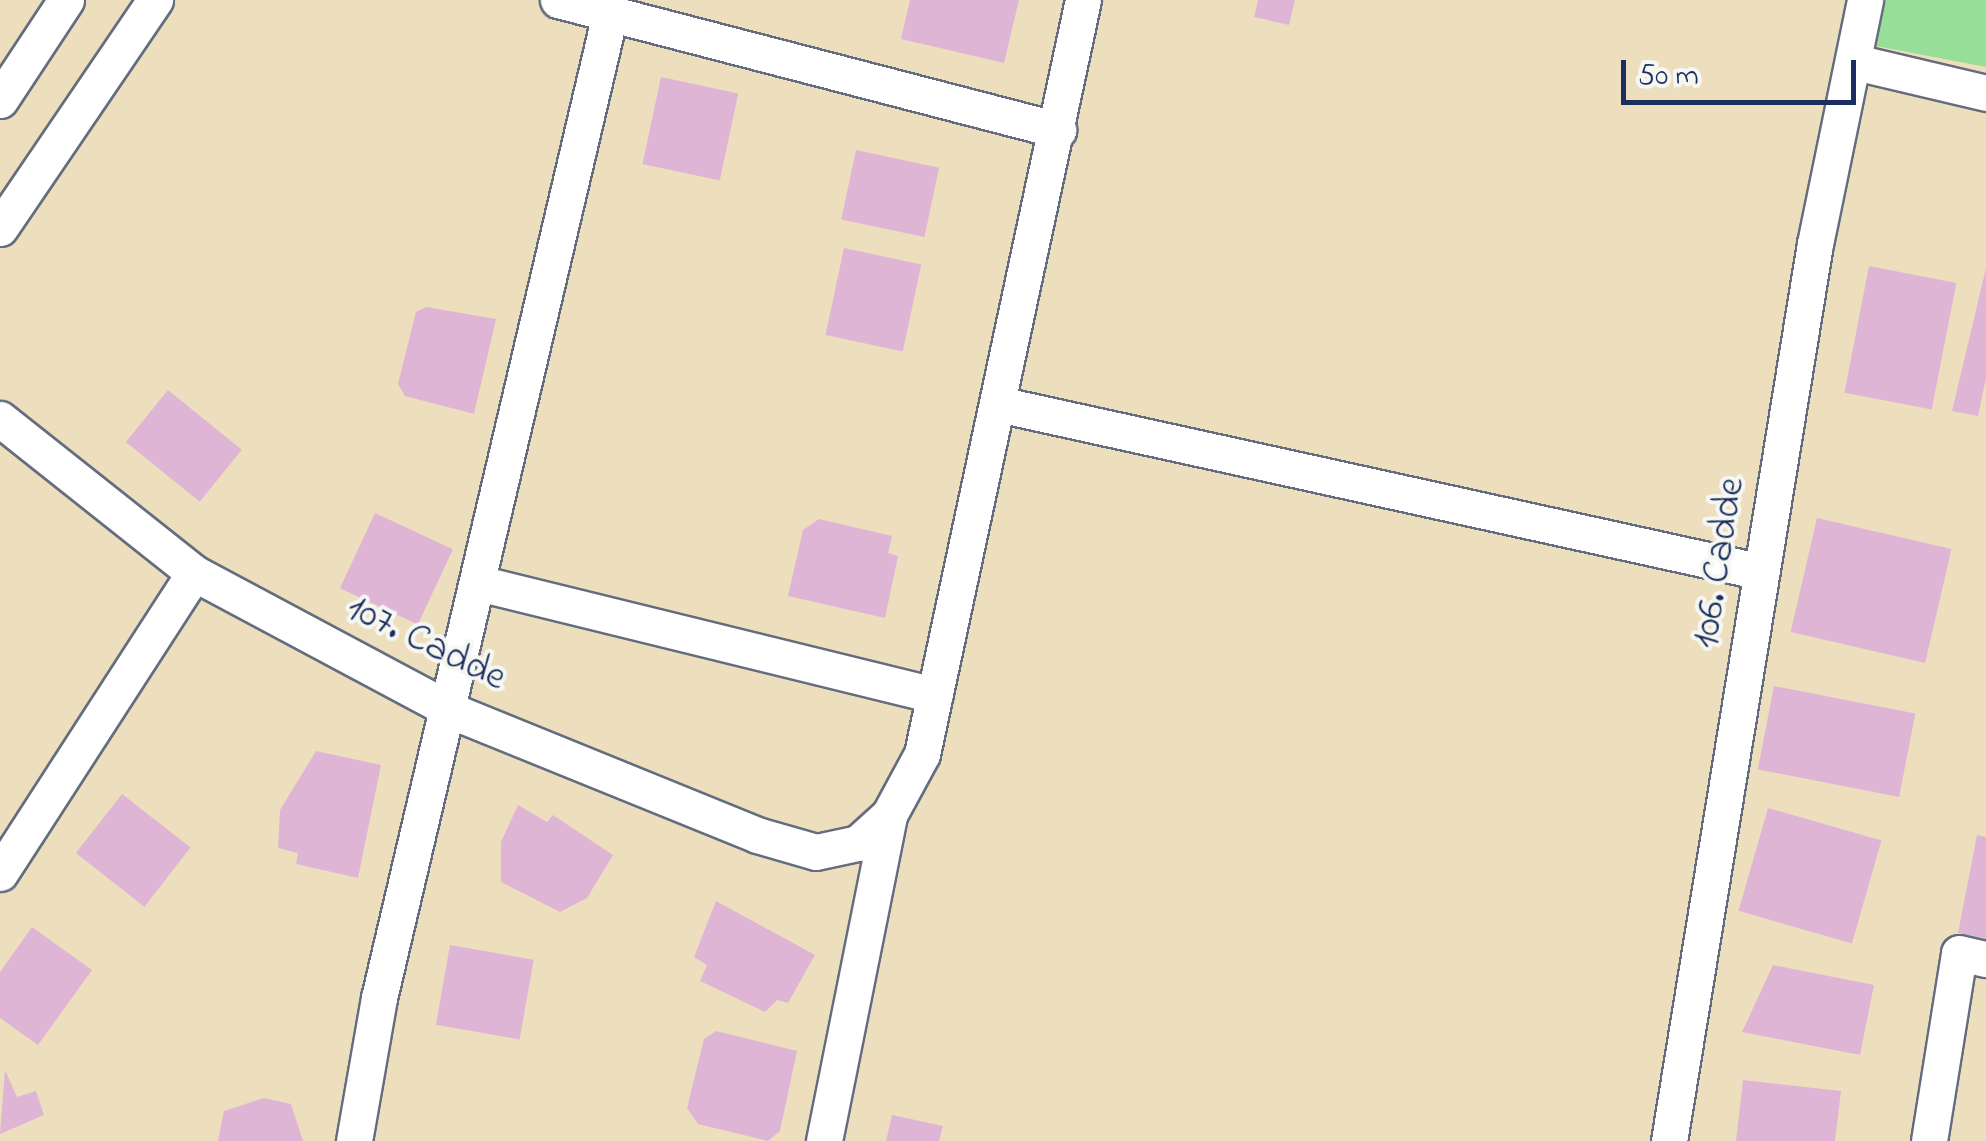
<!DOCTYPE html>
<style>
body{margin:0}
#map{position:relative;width:1986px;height:1141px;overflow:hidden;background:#eddfbd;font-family:"Indie Flower",sans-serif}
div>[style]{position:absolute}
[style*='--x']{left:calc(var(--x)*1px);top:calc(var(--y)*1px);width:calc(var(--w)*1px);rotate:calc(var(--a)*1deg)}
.green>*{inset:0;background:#97de98}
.building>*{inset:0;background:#dfb5d6;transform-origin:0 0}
.roads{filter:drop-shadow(2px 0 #646d7f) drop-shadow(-2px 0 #646d7f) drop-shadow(0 2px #646d7f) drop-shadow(0 -2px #646d7f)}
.minor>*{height:35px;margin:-17.5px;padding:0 17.5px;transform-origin:17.5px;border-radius:17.5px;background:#fff}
span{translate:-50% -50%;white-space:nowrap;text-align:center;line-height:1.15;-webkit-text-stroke:8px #f6f6f2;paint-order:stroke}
.street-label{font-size:40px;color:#1b2f5e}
.scale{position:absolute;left:1621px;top:60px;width:235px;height:45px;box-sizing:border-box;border:5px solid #1b2f5e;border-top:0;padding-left:12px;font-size:30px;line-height:35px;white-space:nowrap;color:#1b2f5e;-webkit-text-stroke:8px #f6f6f2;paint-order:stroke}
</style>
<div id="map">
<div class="green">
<div style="clip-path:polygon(1886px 0,1986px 0,1986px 67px,1876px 46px)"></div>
</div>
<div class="building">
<div style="clip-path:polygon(910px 0,1019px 0,1004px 63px,901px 39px)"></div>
<div style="clip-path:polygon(1258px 0,1295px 0,1289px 25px,1254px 17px)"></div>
<div style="left:661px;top:77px;width:79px;height:89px;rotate:12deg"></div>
<div style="left:856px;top:150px;width:85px;height:71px;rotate:12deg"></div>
<div style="left:844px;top:248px;width:79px;height:89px;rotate:12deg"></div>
<div style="left:1869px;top:266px;width:89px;height:129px;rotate:11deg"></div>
<div style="clip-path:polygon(1986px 268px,1986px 378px,1978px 416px,1952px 411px)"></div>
<div style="clip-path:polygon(426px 307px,496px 319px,474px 414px,405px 396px,398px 384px,416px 312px)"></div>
<div style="left:168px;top:390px;width:95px;height:67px;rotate:39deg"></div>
<div style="left:375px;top:513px;width:86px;height:83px;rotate:25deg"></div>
<div style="left:1817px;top:518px;width:138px;height:117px;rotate:13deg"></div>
<div style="clip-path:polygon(819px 519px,892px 536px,888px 553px,898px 556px,885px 618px,788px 596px,803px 530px)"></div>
<div style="left:1774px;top:686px;width:144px;height:85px;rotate:11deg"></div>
<div style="clip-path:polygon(316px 751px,381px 765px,358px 878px,296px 864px,298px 853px,278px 848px,280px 810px)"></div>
<div style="left:122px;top:794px;width:87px;height:75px;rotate:38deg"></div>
<div style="clip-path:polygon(518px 805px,547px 822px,553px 815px,613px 855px,587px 898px,560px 912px,501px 882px,501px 842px)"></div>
<div style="left:1768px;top:808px;width:118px;height:107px;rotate:16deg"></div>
<div style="clip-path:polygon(1977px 835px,1986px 837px,1986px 939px,1958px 933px)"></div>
<div style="clip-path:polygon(716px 901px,815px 955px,788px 1003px,777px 1000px,765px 1012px,700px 981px,707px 965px,694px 957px)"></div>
<div style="clip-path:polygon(32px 927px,92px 970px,38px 1045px,0 1018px,0 972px)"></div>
<div style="left:450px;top:945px;width:85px;height:81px;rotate:10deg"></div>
<div style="clip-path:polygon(1773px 965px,1874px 985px,1860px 1055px,1742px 1032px)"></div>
<div style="clip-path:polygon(716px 1031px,797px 1051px,780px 1131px,768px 1141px,698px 1124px,687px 1108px,704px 1039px)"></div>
<div style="clip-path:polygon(5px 1070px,17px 1097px,36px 1091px,44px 1115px,0 1134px)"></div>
<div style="clip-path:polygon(1743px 1080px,1841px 1091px,1835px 1141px,1736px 1141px)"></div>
<div style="clip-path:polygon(264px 1098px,291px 1104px,303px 1141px,218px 1141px,224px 1111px)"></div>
<div style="clip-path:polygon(892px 1115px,943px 1126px,939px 1141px,886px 1141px)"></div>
</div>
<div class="roads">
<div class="minor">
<div style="--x:558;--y:0;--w:517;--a:14.57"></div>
<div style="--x:1855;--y:62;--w:135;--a:13.3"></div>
<div style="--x:0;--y:100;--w:120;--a:-56.6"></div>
<div style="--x:0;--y:228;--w:276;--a:-55.8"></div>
<div style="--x:998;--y:404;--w:782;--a:12.4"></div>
<div style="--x:0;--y:419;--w:248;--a:38.4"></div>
<div style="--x:194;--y:573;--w:293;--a:28.1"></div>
<div style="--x:452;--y:711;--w:329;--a:22.1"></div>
<div style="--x:757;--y:835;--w:61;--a:16.1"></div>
<div style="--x:816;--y:852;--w:43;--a:-12.1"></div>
<div style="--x:858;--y:843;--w:42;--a:-42.1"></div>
<div style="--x:889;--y:815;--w:69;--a:-61.6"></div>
<div style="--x:922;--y:754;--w:771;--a:-77.95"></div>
<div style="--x:482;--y:584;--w:466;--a:13.8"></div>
<div style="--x:0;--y:873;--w:357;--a:-57.1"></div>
<div style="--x:354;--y:1141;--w:145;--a:-80.1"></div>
<div style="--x:379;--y:998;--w:1011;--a:-76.79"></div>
<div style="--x:824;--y:1141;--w:332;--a:-78.7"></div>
<div style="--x:1669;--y:1141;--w:909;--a:-80.76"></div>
<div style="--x:1815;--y:244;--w:249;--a:-78.4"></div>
<div style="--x:1929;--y:1141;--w:190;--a:-80.9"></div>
<div style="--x:1959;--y:953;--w:28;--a:13"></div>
</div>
</div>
<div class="street-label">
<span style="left:1720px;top:563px;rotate:-81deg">106. Cadde</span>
<span style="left:426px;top:644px;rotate:26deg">107. Cadde</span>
</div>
<div class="scale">50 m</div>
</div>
